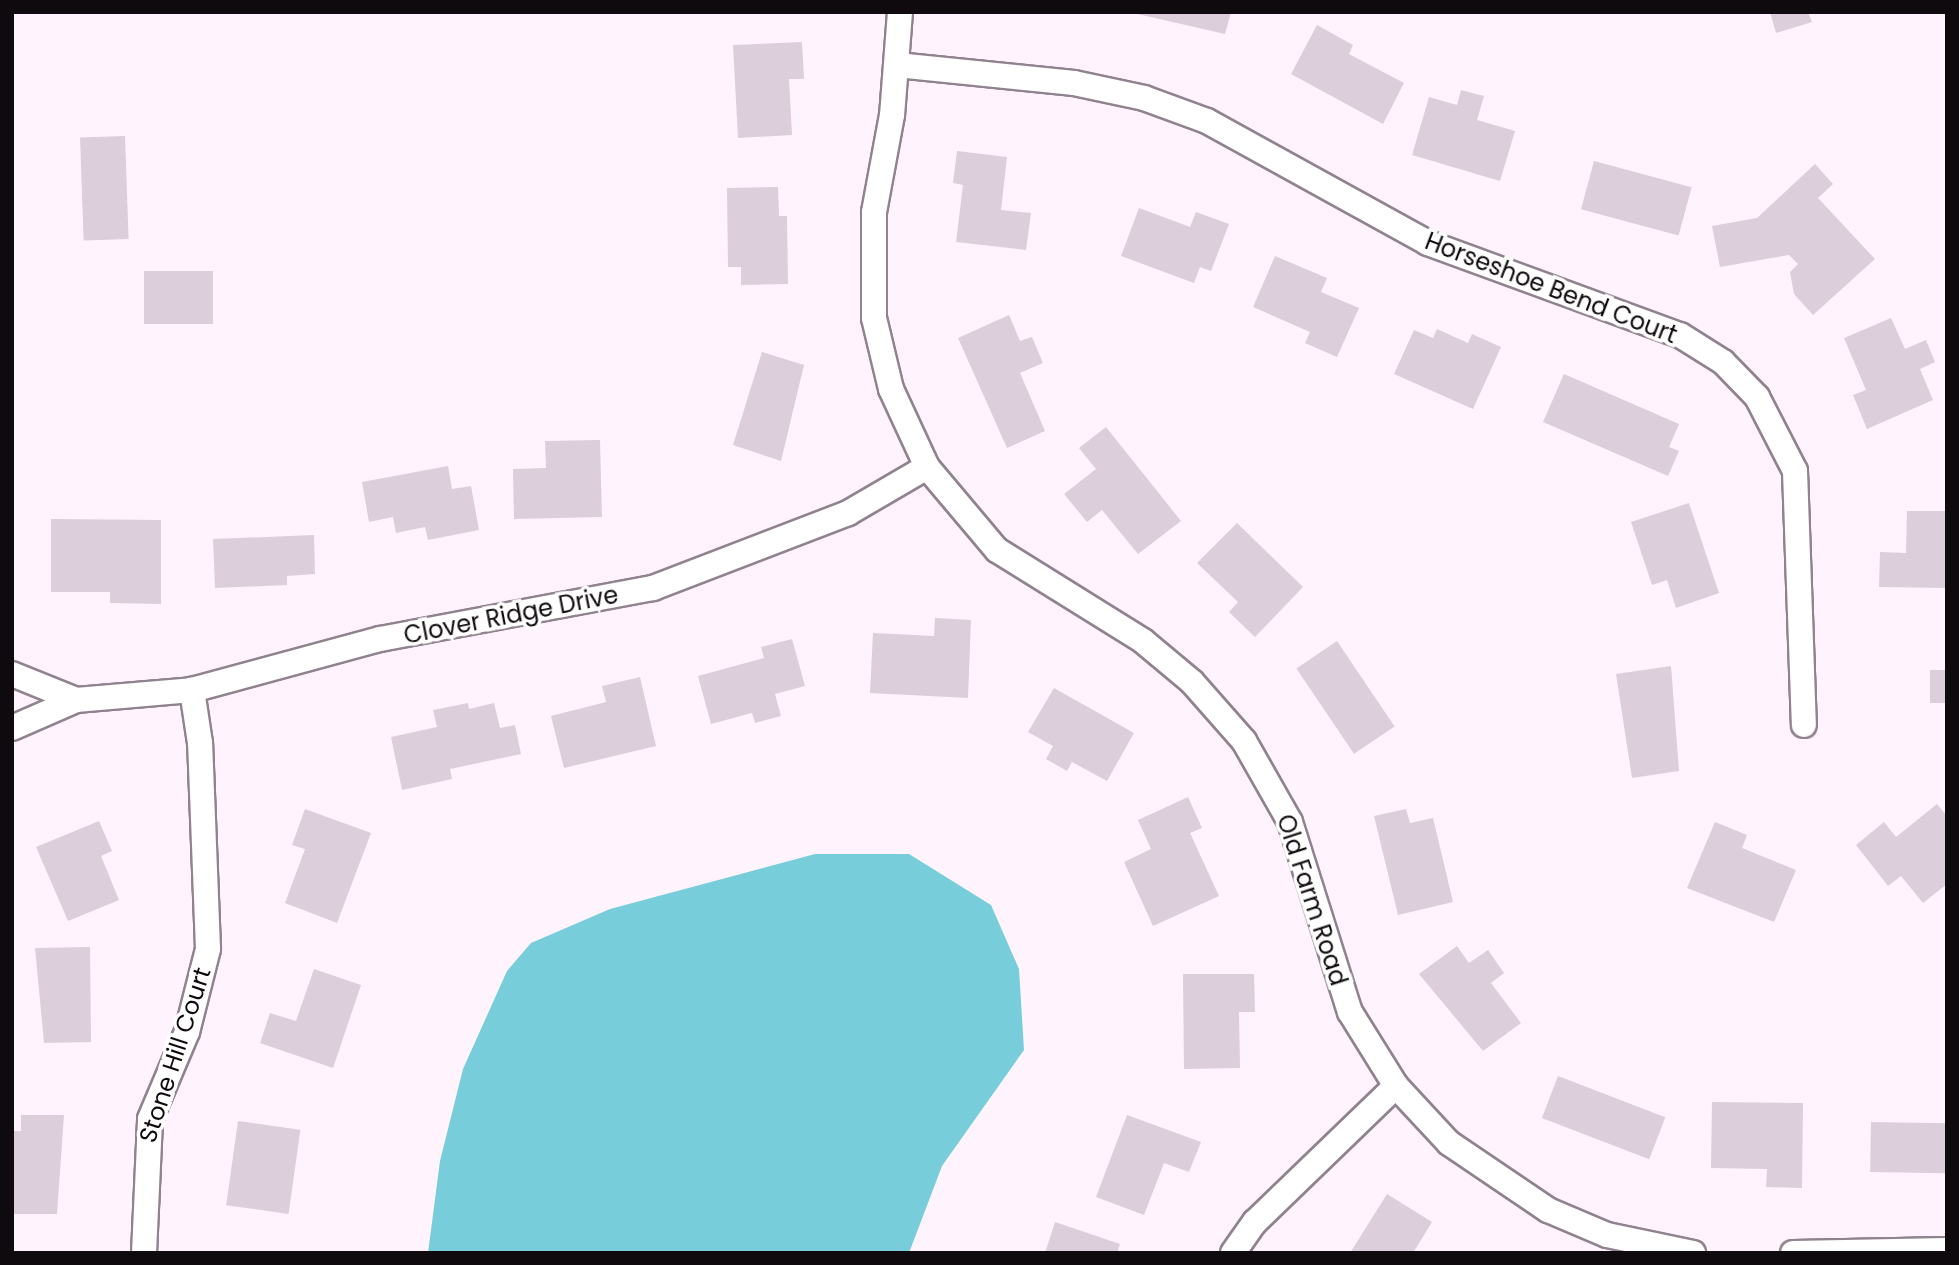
<!DOCTYPE html>
<style>
body{margin:0}
#map{position:relative;width:1959px;height:1265px;overflow:hidden;background:#fff3fe;font-family:Poppins,sans-serif}
div>[style]{position:absolute}
[style*='--x']{left:calc(var(--x)*1px);top:calc(var(--y)*1px);width:calc(var(--w)*1px);rotate:calc(var(--a)*1deg)}
.water>*{inset:0;background:#77cdd9}
.building>*{inset:0;background:#dccedb;transform-origin:0 0}
.roads{filter:drop-shadow(2px 0 #90838f) drop-shadow(-2px 0 #90838f) drop-shadow(0 2px #90838f) drop-shadow(0 -2px #90838f)}
.minor>*{height:24px;margin:-12px;padding:0 12px;transform-origin:12px;border-radius:12px;background:#fff}
span{translate:-50% -50%;white-space:nowrap;text-align:center;line-height:1.15;-webkit-text-stroke:7px #fff;paint-order:stroke}
.street-label{font-size:24px;color:#0f0a0e}
.frame{position:absolute;inset:0;border:14px solid #0f0a0e;pointer-events:none}
</style>
<div id="map">
<div class="water">
<div style="clip-path:polygon(815px 854px,909px 854px,991px 905px,1019px 969px,1024px 1050px,942px 1166px,909px 1253px,428px 1253px,440px 1161px,463px 1069px,507px 971px,531px 943px,610px 909px)"></div>
</div>
<div class="building">
<div style="clip-path:polygon(1231px 12px,1225px 34px,1133px 13px,1133px 12px)"></div>
<div style="clip-path:polygon(1770px 12px,1808px 12px,1812px 22px,1776px 33px)"></div>
<div style="clip-path:polygon(1317px 25px,1353px 45px,1349px 54px,1404px 83px,1383px 124px,1291px 74px)"></div>
<div style="clip-path:polygon(802px 42px,804px 79px,789px 79px,792px 135px,738px 138px,733px 45px)"></div>
<div style="clip-path:polygon(1461px 90px,1484px 96px,1477px 120px,1515px 131px,1500px 181px,1412px 155px,1429px 97px,1457px 105px)"></div>
<div style="left:125px;top:136px;width:103px;height:45px;rotate:88deg"></div>
<div style="clip-path:polygon(957px 151px,1007px 157px,1001px 210px,1031px 213px,1026px 250px,956px 242px,963px 185px,953px 183px)"></div>
<div style="left:1594px;top:161px;width:101px;height:50px;rotate:15deg"></div>
<div style="clip-path:polygon(1815px 164px,1833px 184px,1818px 198px,1875px 259px,1813px 315px,1794px 294px,1790px 272px,1798px 264px,1789px 255px,1720px 267px,1712px 226px,1757px 218px)"></div>
<div style="clip-path:polygon(778px 187px,779px 216px,787px 216px,788px 284px,741px 285px,741px 267px,728px 267px,727px 188px)"></div>
<div style="clip-path:polygon(1139px 208px,1190px 227px,1196px 212px,1229px 224px,1211px 271px,1200px 267px,1194px 283px,1121px 256px)"></div>
<div style="clip-path:polygon(1275px 256px,1327px 278px,1321px 292px,1359px 308px,1337px 357px,1305px 343px,1310px 332px,1253px 307px)"></div>
<div style="left:144px;top:271px;width:69px;height:53px"></div>
<div style="clip-path:polygon(1009px 315px,1020px 341px,1032px 337px,1043px 363px,1020px 373px,1045px 431px,1007px 448px,958px 338px)"></div>
<div style="clip-path:polygon(1891px 318px,1905px 349px,1926px 340px,1935px 362px,1920px 369px,1933px 400px,1867px 429px,1853px 395px,1866px 390px,1844px 338px)"></div>
<div style="clip-path:polygon(1437px 329px,1468px 343px,1472px 334px,1501px 347px,1473px 409px,1394px 374px,1414px 330px,1433px 338px)"></div>
<div style="clip-path:polygon(762px 352px,804px 365px,781px 461px,733px 445px)"></div>
<div style="clip-path:polygon(1564px 374px,1679px 424px,1669px 447px,1679px 451px,1668px 476px,1543px 422px)"></div>
<div style="clip-path:polygon(1106px 427px,1181px 521px,1138px 554px,1102px 510px,1087px 522px,1064px 494px,1096px 469px,1079px 448px)"></div>
<div style="clip-path:polygon(600px 440px,602px 517px,514px 519px,513px 469px,546px 468px,545px 441px)"></div>
<div style="clip-path:polygon(448px 466px,452px 489px,471px 486px,479px 530px,428px 540px,425px 527px,396px 533px,393px 517px,369px 522px,362px 482px)"></div>
<div style="clip-path:polygon(1689px 503px,1719px 593px,1676px 608px,1667px 580px,1652px 585px,1631px 522px)"></div>
<div style="clip-path:polygon(1907px 511px,1947px 511px,1947px 588px,1879px 587px,1880px 552px,1906px 553px)"></div>
<div style="clip-path:polygon(51px 519px,161px 520px,161px 604px,110px 603px,110px 592px,51px 592px)"></div>
<div style="clip-path:polygon(1237px 523px,1303px 587px,1255px 637px,1229px 612px,1238px 602px,1197px 563px)"></div>
<div style="clip-path:polygon(314px 535px,315px 574px,287px 576px,287px 585px,215px 588px,213px 539px)"></div>
<div style="clip-path:polygon(935px 618px,971px 620px,968px 698px,870px 693px,873px 633px,934px 636px)"></div>
<div style="clip-path:polygon(792px 639px,805px 686px,775px 694px,781px 716px,755px 723px,752px 713px,711px 724px,698px 676px,764px 658px,761px 647px)"></div>
<div style="left:1337px;top:641px;width:103px;height:49px;rotate:56deg"></div>
<div style="clip-path:polygon(1671px 666px,1679px 771px,1632px 778px,1616px 674px)"></div>
<div style="left:1930px;top:670px;width:17px;height:33px"></div>
<div style="clip-path:polygon(640px 677px,656px 746px,564px 768px,551px 716px,606px 702px,602px 686px)"></div>
<div style="clip-path:polygon(1054px 688px,1134px 733px,1107px 781px,1072px 762px,1067px 771px,1046px 759px,1053px 746px,1028px 732px)"></div>
<div style="clip-path:polygon(468px 703px,469px 709px,494px 703px,500px 728px,515px 725px,521px 754px,450px 769px,452px 779px,402px 790px,391px 737px,437px 727px,433px 710px)"></div>
<div style="clip-path:polygon(1188px 797px,1202px 828px,1190px 833px,1219px 896px,1153px 926px,1124px 862px,1151px 849px,1138px 820px)"></div>
<div style="clip-path:polygon(1937px 804px,1947px 816px,1947px 884px,1923px 903px,1901px 876px,1888px 886px,1856px 845px,1884px 822px,1896px 837px)"></div>
<div style="clip-path:polygon(305px 809px,371px 833px,337px 923px,285px 903px,305px 849px,292px 845px)"></div>
<div style="clip-path:polygon(1406px 809px,1410px 823px,1433px 818px,1453px 902px,1398px 915px,1374px 816px)"></div>
<div style="clip-path:polygon(99px 821px,112px 851px,101px 856px,119px 900px,68px 921px,36px 847px)"></div>
<div style="clip-path:polygon(1715px 822px,1747px 835px,1742px 848px,1796px 870px,1774px 922px,1687px 888px)"></div>
<div style="clip-path:polygon(1457px 946px,1469px 963px,1488px 950px,1504px 973px,1491px 983px,1521px 1023px,1483px 1051px,1419px 974px)"></div>
<div style="clip-path:polygon(90px 947px,91px 1042px,44px 1043px,35px 948px)"></div>
<div style="clip-path:polygon(314px 969px,361px 985px,333px 1068px,260px 1043px,270px 1013px,296px 1021px)"></div>
<div style="clip-path:polygon(1183px 974px,1254px 974px,1255px 1012px,1239px 1012px,1240px 1068px,1184px 1069px)"></div>
<div style="left:1558px;top:1076px;width:115px;height:45px;rotate:21deg"></div>
<div style="clip-path:polygon(1712px 1102px,1803px 1103px,1802px 1188px,1766px 1187px,1767px 1169px,1711px 1168px)"></div>
<div style="clip-path:polygon(21px 1115px,64px 1115px,57px 1214px,12px 1214px,12px 1131px,21px 1131px)"></div>
<div style="clip-path:polygon(1127px 1115px,1201px 1142px,1189px 1172px,1164px 1163px,1144px 1215px,1096px 1197px)"></div>
<div style="left:238px;top:1121px;width:63px;height:85px;rotate:8deg"></div>
<div style="left:1871px;top:1122px;width:76px;height:50px;rotate:1deg"></div>
<div style="clip-path:polygon(1387px 1194px,1432px 1222px,1413px 1253px,1350px 1253px)"></div>
<div style="clip-path:polygon(1055px 1222px,1120px 1244px,1117px 1253px,1045px 1253px)"></div>
</div>
<div class="roads">
<div class="minor">
<div style="--x:900;--y:12;--w:103;--a:94.4"></div>
<div style="--x:892;--y:115;--w:99;--a:100.5"></div>
<div style="--x:874;--y:212;--w:106;--a:90"></div>
<div style="--x:874;--y:318;--w:73;--a:76.5"></div>
<div style="--x:891;--y:389;--w:86;--a:65.2"></div>
<div style="--x:927;--y:467;--w:109;--a:49.9"></div>
<div style="--x:997;--y:550;--w:172;--a:31.9"></div>
<div style="--x:1143;--y:641;--w:64;--a:39.9"></div>
<div style="--x:1192;--y:682;--w:79;--a:48.6"></div>
<div style="--x:1244;--y:741;--w:93;--a:60.4"></div>
<div style="--x:1290;--y:822;--w:199;--a:72.5"></div>
<div style="--x:1350;--y:1012;--w:87;--a:58.1"></div>
<div style="--x:1396;--y:1086;--w:78;--a:47.1"></div>
<div style="--x:1449;--y:1143;--w:120;--a:34.1"></div>
<div style="--x:1548;--y:1210;--w:64;--a:23"></div>
<div style="--x:1607;--y:1235;--w:88;--a:11.8"></div>
<div style="--x:897;--y:65;--w:178;--a:5.8"></div>
<div style="--x:1074;--y:83;--w:72;--a:12.1"></div>
<div style="--x:1144;--y:98;--w:67;--a:20.1"></div>
<div style="--x:1207;--y:121;--w:252;--a:28.9"></div>
<div style="--x:1428;--y:243;--w:268;--a:20.1"></div>
<div style="--x:1680;--y:335;--w:51;--a:32.1"></div>
<div style="--x:1723;--y:362;--w:49;--a:45.8"></div>
<div style="--x:1757;--y:397;--w:83;--a:62.8"></div>
<div style="--x:1795;--y:471;--w:254;--a:88"></div>
<div style="--x:12;--y:674;--w:69;--a:22.1"></div>
<div style="--x:12;--y:728;--w:70;--a:-23.6"></div>
<div style="--x:76;--y:700;--w:116;--a:-4.9"></div>
<div style="--x:192;--y:690;--w:195;--a:-15.2"></div>
<div style="--x:380;--y:639;--w:278;--a:-10.6"></div>
<div style="--x:653;--y:588;--w:209;--a:-21"></div>
<div style="--x:848;--y:513;--w:91;--a:-30.2"></div>
<div style="--x:144;--y:1253;--w:134;--a:-87.4"></div>
<div style="--x:150;--y:1119;--w:95;--a:-67"></div>
<div style="--x:187;--y:1032;--w:86;--a:-75.8"></div>
<div style="--x:208;--y:949;--w:206;--a:-92.2"></div>
<div style="--x:200;--y:743;--w:54;--a:-98.6"></div>
<div style="--x:1233;--y:1253;--w:38;--a:-55"></div>
<div style="--x:1255;--y:1222;--w:196;--a:-44"></div>
<div style="--x:1793;--y:1253;--w:154;--a:-1.1"></div>
</div>
</div>
<div class="street-label">
<span style="left:1551px;top:288px;rotate:21deg">Horseshoe Bend Court</span>
<span style="left:511px;top:615px;rotate:-11deg">Clover Ridge Drive</span>
<span style="left:1312px;top:900px;rotate:72deg">Old Farm Road</span>
<span style="left:175px;top:1055px;rotate:-72deg">Stone Hill Court</span>
</div>
<div class="frame"></div>
</div>
